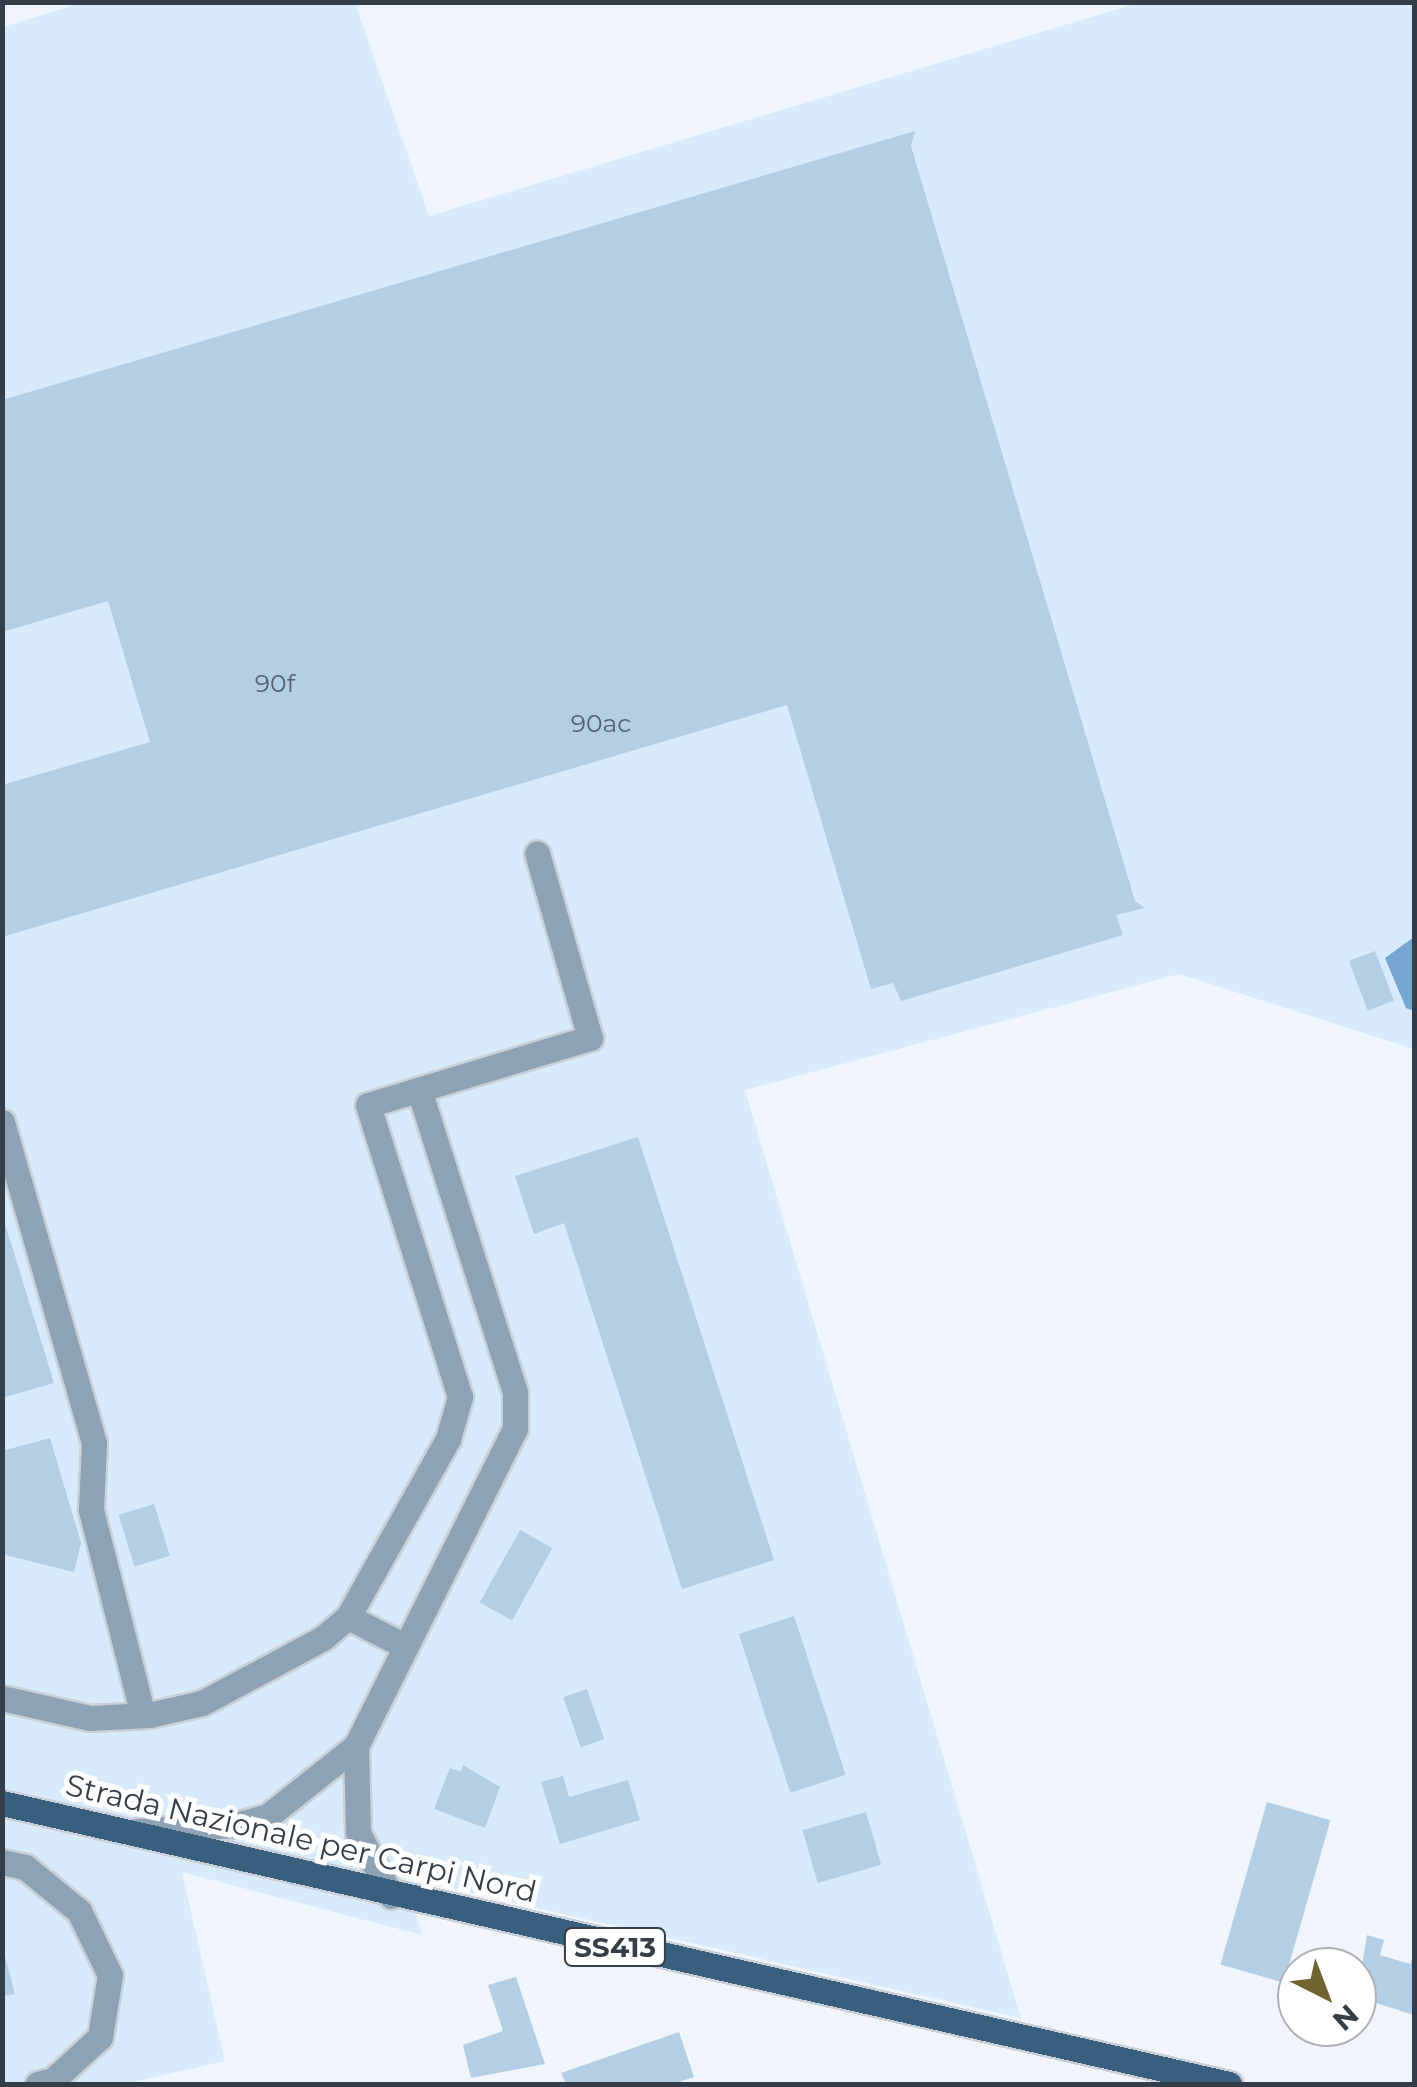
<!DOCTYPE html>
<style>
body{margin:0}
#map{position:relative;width:1417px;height:2087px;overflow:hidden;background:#eff5fa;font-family:Montserrat,sans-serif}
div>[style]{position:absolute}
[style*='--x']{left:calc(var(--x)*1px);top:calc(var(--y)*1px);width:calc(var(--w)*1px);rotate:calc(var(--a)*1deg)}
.built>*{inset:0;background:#d7ebfc}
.water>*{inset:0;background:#76a6cf}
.building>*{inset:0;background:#b4cee6;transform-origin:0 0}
.roads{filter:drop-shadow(2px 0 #cad0d6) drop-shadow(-2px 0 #cad0d6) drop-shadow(0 2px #cad0d6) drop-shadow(0 -2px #cad0d6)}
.minor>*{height:25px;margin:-12.5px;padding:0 12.5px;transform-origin:12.5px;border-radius:12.5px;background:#8ea2b5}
.major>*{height:25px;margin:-12.5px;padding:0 12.5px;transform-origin:12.5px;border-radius:12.5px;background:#395f7e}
span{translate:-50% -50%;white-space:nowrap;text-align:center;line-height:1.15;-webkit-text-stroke:10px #fff;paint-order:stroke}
.number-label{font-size:25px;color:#546270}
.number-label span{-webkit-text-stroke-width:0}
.shield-label span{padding:2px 8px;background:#fff;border:2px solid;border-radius:8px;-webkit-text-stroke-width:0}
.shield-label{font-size:28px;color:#343e48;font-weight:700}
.street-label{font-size:30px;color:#343e48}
.frame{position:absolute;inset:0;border:5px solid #343e48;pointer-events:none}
.north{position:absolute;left:1277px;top:1947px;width:100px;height:100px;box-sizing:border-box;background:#fff;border:2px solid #aeb2b6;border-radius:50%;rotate:138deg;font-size:28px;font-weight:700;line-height:40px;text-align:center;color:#343e48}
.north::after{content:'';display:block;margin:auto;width:35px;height:45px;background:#716431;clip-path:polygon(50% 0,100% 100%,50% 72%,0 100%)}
</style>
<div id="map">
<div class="built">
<div style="clip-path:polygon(81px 3px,355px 3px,429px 216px,1138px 3px,1414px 3px,1414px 1049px,1179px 974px,745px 1090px,1021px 2018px,405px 1878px,422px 1935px,182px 1872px,225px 2061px,125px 2084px,3px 2084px,3px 27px)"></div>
</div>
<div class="water">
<div style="clip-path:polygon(1414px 937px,1414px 1011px,1406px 1008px,1385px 958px)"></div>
</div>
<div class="building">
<div style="clip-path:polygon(915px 131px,911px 146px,1135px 901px,1145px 908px,1116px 915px,1123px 935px,901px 1001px,893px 983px,871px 989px,787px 705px,2px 937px,2px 785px,150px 742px,108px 601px,2px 632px,2px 400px)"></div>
<div style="left:1375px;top:951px;width:53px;height:28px;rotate:69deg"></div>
<div style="clip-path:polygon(638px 1137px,774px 1560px,682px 1589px,564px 1223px,534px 1234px,515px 1176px)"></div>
<div style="clip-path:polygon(2px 1214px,54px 1383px,2px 1398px)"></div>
<div style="clip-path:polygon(50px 1438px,81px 1543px,74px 1572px,2px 1554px,2px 1451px)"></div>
<div style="left:154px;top:1504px;width:54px;height:37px;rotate:73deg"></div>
<div style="left:520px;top:1530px;width:37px;height:83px;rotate:29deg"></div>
<div style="left:794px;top:1616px;width:167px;height:58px;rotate:72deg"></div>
<div style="left:587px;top:1689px;width:53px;height:25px;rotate:71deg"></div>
<div style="clip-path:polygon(463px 1765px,500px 1787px,485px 1828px,434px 1809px,450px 1768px,461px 1772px)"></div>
<div style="clip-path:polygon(563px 1776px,569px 1797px,628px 1780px,640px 1820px,560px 1844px,541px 1782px)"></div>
<div style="left:1267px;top:1802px;width:66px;height:169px;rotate:16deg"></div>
<div style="left:866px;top:1812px;width:55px;height:66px;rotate:74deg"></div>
<div style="clip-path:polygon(1367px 1935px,1384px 1940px,1380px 1955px,1410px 1964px,1414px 1954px,1414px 2015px,1357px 1997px)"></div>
<div style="clip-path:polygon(2px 1945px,15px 1994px,2px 1996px)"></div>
<div style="clip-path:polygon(516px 1977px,545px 2064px,471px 2078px,463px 2045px,503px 2031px,488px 1985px)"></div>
<div style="clip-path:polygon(679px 2032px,694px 2077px,673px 2084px,566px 2084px,561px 2073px)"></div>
</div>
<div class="roads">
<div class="minor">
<div style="--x:2;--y:1122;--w:334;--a:74"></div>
<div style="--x:94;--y:1443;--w:67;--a:92.6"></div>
<div style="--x:91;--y:1510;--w:211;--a:75.8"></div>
<div style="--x:348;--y:1617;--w:62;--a:27"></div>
<div style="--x:2;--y:1698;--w:90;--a:12.8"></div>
<div style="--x:90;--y:1718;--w:59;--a:-2.9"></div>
<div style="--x:149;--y:1715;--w:54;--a:-12.8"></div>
<div style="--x:202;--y:1703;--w:137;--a:-28.2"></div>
<div style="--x:323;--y:1638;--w:33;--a:-40"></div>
<div style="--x:348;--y:1617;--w:204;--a:-60.7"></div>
<div style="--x:448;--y:1439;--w:44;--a:-74.1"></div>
<div style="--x:460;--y:1397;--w:306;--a:-107.5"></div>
<div style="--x:368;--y:1105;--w:232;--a:-16.8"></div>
<div style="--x:590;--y:1038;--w:192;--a:-106"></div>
<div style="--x:137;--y:1831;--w:98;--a:-3.5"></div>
<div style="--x:235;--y:1825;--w:34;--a:-15"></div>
<div style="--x:268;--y:1816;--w:112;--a:-38.5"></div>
<div style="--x:2;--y:1862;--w:24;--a:12"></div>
<div style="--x:25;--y:1867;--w:70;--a:39.2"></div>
<div style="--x:79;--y:1911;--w:71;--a:64.2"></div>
<div style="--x:110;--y:1975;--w:63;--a:99.2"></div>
<div style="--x:100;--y:2037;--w:64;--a:137.5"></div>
<div style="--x:53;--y:2080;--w:16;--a:165"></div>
<div style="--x:391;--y:1896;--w:71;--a:-117.6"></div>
<div style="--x:358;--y:1833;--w:87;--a:-91.3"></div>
<div style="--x:356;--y:1746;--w:355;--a:-63.4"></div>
<div style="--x:515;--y:1429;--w:37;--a:-90"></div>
<div style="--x:515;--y:1392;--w:317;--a:-107.6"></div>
</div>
<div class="major">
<div style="--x:2;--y:1803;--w:1259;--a:12.9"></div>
</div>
</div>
<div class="number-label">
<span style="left:275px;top:683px">90f</span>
<span style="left:601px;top:723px">90ac</span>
</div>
<div class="shield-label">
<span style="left:615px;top:1947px">SS413</span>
</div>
<div class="street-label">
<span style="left:301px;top:1839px;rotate:13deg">Strada Nazionale per Carpi Nord</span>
</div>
<div class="frame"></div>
<div class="north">N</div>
</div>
